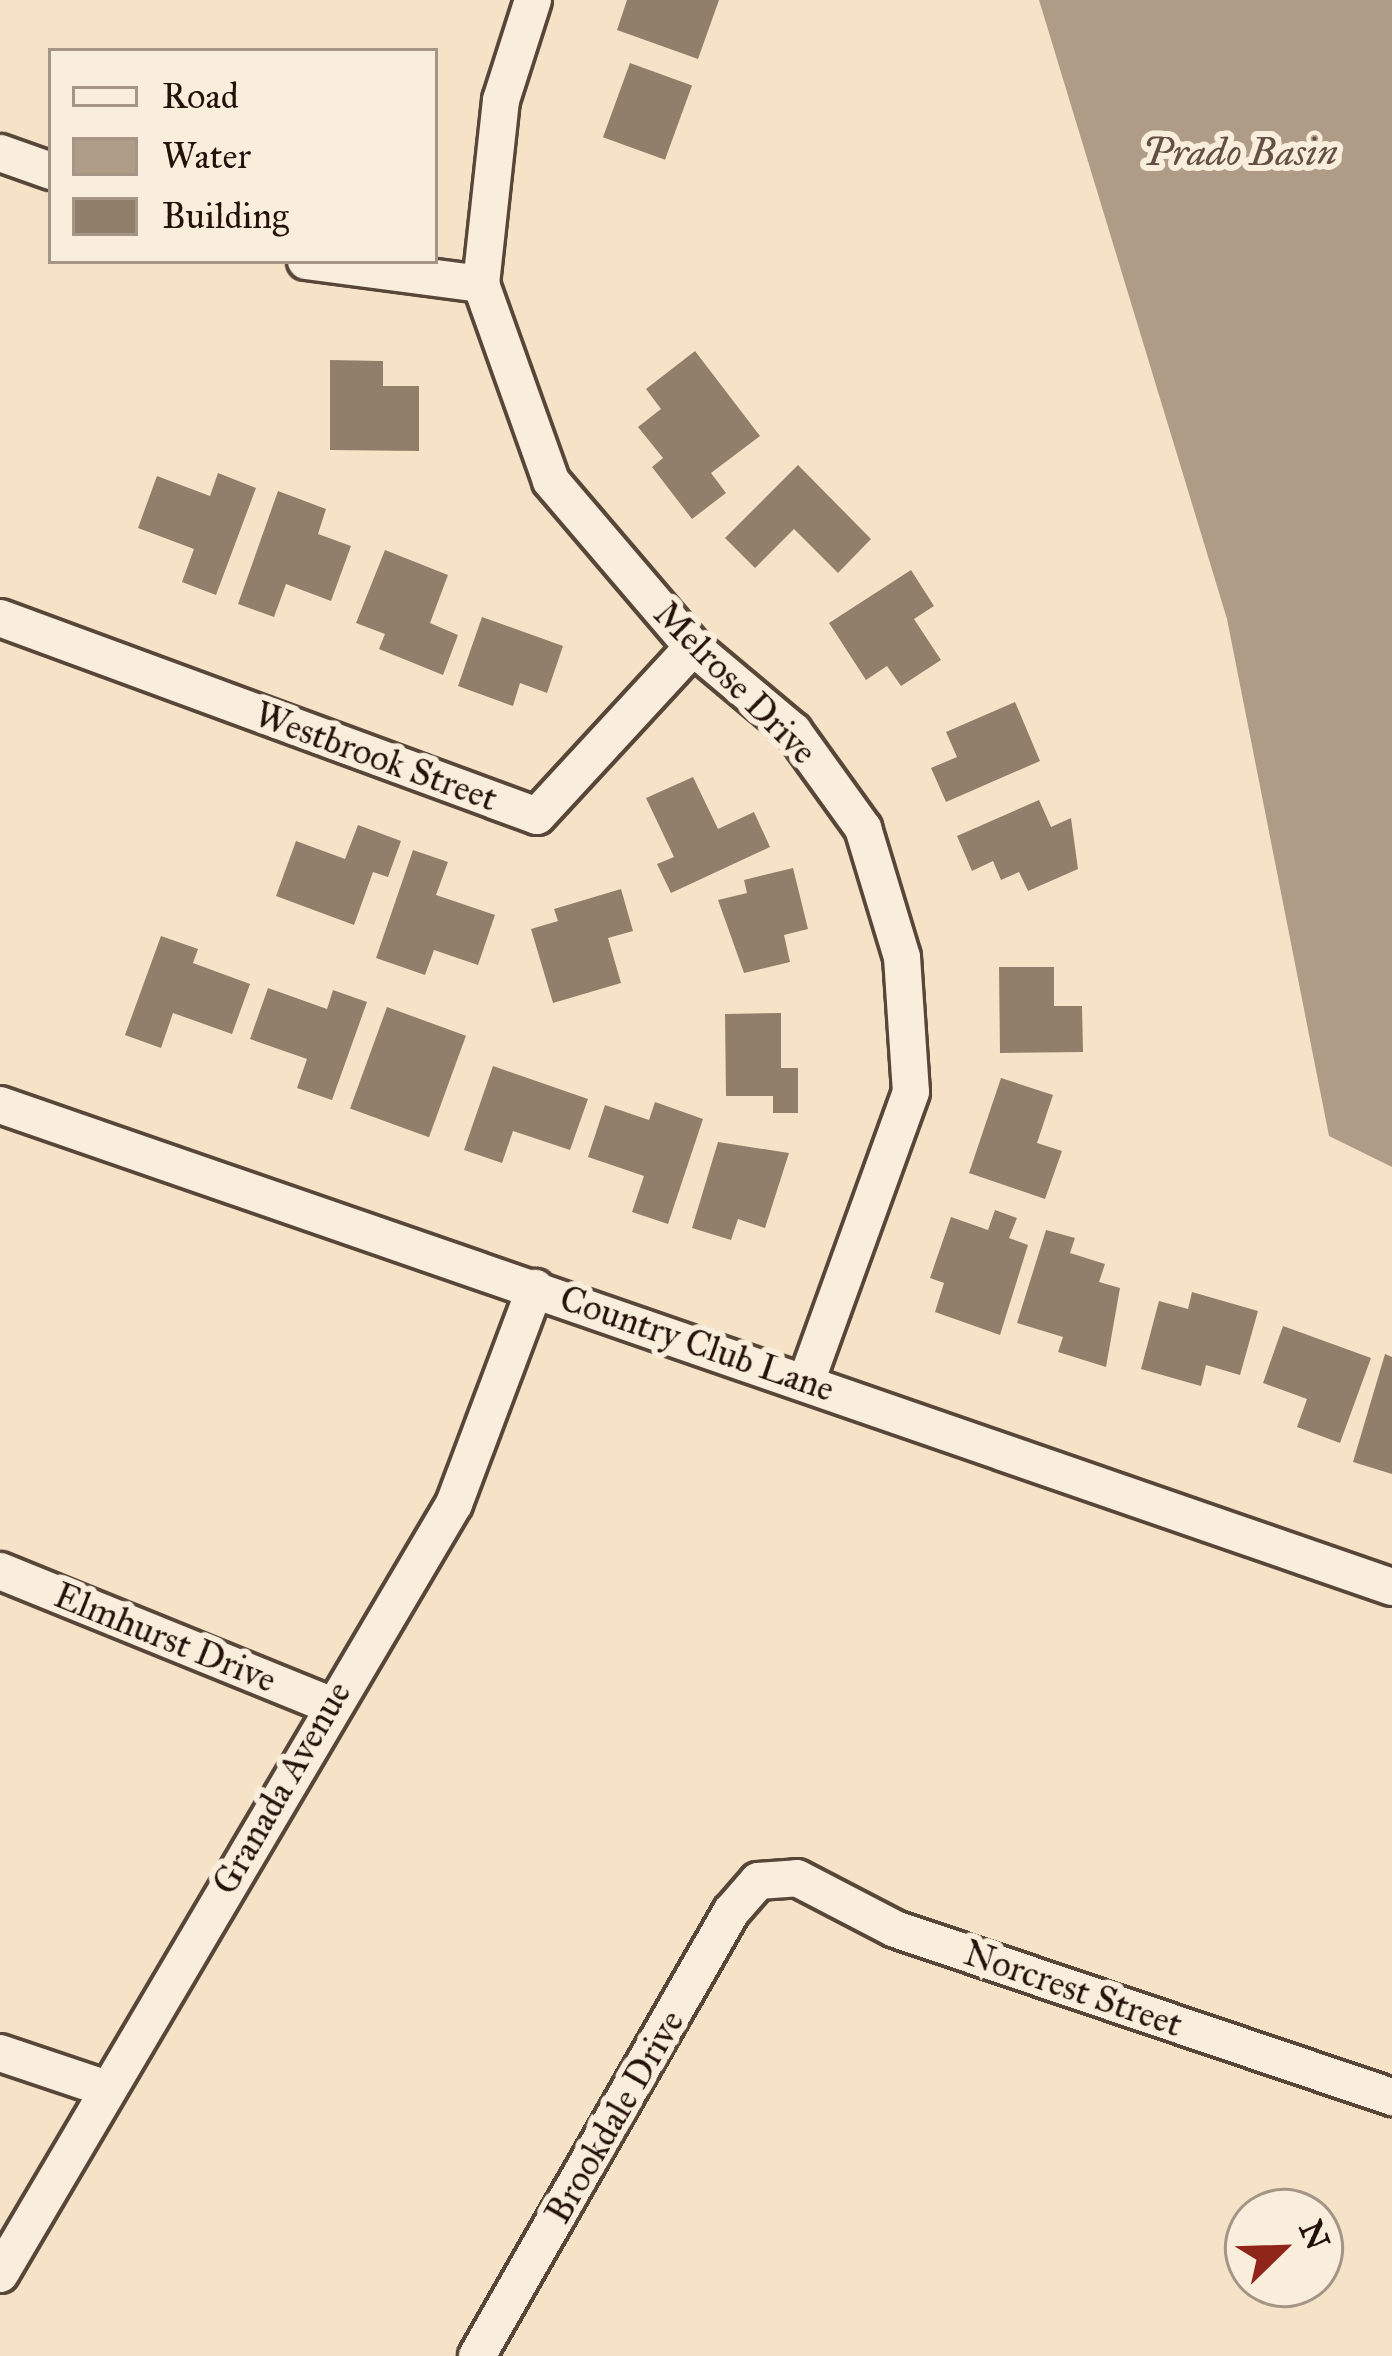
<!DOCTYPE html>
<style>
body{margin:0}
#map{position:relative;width:1392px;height:2356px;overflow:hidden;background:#f6e3c7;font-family:"IM FELL Great Primer",serif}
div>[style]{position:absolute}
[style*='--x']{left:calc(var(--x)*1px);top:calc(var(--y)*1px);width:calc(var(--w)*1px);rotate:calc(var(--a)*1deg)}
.water>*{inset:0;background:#af9c87}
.building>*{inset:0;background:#917f6c;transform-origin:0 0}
.roads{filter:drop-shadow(3px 0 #584639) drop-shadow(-3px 0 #584639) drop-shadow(0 3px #584639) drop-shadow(0 -3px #584639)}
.minor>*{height:36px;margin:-18px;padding:0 18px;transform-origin:18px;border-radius:18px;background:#f9eddb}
span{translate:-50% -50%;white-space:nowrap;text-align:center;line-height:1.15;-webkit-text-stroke:12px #f9eddb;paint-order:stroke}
.street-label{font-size:36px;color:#24120a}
.water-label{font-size:39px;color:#635042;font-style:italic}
.legend{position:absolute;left:48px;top:48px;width:390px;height:216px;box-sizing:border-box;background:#f9eddb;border:3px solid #a49587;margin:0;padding:15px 21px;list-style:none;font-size:36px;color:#24120a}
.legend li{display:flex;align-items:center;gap:24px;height:60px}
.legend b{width:60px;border:3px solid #a49587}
.north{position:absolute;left:1224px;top:2188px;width:120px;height:120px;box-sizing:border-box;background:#f9eddb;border:3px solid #a49587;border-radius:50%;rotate:67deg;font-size:33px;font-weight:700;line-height:48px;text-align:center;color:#24120a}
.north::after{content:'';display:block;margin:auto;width:42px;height:54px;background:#8f2418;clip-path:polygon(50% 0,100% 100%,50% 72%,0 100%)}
</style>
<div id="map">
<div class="water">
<div style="clip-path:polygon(1039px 0,1392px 0,1392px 1167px,1329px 1136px,1227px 619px)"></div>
</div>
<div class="building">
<div style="clip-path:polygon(627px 0,719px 0,698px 59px,617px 30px)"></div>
<div style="left:630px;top:63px;width:66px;height:79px;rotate:20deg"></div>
<div style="clip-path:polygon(695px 351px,760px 436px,711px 473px,726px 493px,692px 519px,652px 467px,663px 458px,638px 427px,661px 409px,646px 389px)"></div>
<div style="clip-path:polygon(330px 360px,383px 361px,383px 386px,419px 386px,419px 451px,330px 450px)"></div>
<div style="clip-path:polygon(798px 465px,871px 539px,838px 573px,794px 529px,755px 568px,725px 538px)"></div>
<div style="clip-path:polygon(218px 473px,256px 488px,216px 595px,182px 582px,194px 549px,138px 528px,157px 476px,210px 496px)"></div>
<div style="clip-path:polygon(278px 491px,326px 509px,318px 534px,351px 546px,331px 601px,286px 584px,274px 617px,238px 604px)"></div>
<div style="clip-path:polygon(385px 550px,448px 575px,430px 623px,458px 635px,443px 675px,379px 649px,385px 634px,356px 623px)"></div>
<div style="clip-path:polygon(911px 570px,934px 606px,914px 619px,941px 660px,901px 686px,887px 666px,866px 680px,829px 623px)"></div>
<div style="clip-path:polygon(482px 617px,563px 646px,547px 693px,520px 683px,513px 706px,458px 686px)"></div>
<div style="clip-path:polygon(1015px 702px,1040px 761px,946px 802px,931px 768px,957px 757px,946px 732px)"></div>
<div style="clip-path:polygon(693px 777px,718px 829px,754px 812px,770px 847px,671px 893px,657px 864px,674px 857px,646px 798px)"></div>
<div style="clip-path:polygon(1039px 800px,1051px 827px,1071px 818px,1078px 869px,1028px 891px,1019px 872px,1001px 880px,993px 861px,972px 871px,957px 836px)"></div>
<div style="clip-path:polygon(358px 825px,401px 841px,388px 877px,373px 872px,354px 925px,276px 896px,296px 841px,345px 859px)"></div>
<div style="clip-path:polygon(413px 850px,448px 862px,436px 895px,495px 915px,478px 965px,434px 950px,425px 975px,376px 958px)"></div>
<div style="clip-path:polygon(793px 868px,808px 929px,784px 935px,790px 962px,744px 973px,718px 900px,747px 893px,744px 880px)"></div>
<div style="clip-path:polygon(621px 889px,633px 931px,608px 938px,621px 983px,553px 1003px,531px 929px,558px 921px,554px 909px)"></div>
<div style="clip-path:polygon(161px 936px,198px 949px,193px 963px,250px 984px,232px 1034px,173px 1013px,161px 1048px,125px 1035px)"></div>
<div style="clip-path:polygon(999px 967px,1054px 967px,1054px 1006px,1082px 1006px,1083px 1052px,1000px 1053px)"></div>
<div style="clip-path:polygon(268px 988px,327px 1009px,333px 990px,367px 1002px,332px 1100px,297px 1088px,307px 1059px,250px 1039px)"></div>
<div style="left:387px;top:1007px;width:84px;height:108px;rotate:20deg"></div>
<div style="clip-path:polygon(781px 1013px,781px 1068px,798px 1068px,798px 1113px,773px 1113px,773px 1096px,726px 1096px,725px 1014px)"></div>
<div style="clip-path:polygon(493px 1066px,588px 1099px,570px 1150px,513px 1131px,502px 1163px,464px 1150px)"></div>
<div style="clip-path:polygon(1001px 1078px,1053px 1095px,1037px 1143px,1062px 1151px,1045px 1199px,969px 1173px)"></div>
<div style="clip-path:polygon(655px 1102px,703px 1119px,668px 1224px,632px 1212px,644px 1176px,588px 1157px,605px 1105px,649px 1120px)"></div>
<div style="clip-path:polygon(718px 1142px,789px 1153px,765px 1228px,738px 1219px,731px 1240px,692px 1228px)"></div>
<div style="clip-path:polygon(995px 1210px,1017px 1218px,1009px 1238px,1028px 1245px,1000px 1335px,935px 1312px,944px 1283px,930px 1278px,951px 1217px,988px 1230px)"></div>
<div style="clip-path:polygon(1046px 1230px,1075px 1238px,1070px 1253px,1105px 1264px,1099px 1282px,1120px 1288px,1106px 1367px,1058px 1352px,1063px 1337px,1017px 1323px)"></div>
<div style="clip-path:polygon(1192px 1292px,1258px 1311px,1240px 1375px,1206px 1365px,1201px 1386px,1141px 1369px,1159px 1301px,1188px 1309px)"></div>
<div style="clip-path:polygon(1283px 1326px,1371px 1358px,1340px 1443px,1297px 1427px,1307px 1399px,1263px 1383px)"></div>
<div style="clip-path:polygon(1385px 1354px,1392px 1357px,1392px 1474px,1353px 1462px)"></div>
</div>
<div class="roads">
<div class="minor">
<div style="--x:533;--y:0;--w:105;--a:107.7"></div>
<div style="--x:501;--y:100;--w:185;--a:96.2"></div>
<div style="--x:481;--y:284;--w:209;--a:70.4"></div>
<div style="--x:551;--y:481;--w:218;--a:49.5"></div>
<div style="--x:693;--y:647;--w:131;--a:40"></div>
<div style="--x:793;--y:731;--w:120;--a:54.2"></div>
<div style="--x:863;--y:828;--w:135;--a:73.2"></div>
<div style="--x:902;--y:957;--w:135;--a:86.2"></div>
<div style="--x:911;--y:1092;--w:308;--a:109.9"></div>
<div style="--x:0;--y:153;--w:54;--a:19.4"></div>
<div style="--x:306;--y:261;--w:177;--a:7.5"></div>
<div style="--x:0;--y:618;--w:572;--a:20.24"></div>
<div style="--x:537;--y:816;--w:230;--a:-47.3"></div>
<div style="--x:0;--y:1105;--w:1473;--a:19.1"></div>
<div style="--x:0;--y:1571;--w:356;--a:22.1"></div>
<div style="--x:0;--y:2053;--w:113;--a:18.6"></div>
<div style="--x:0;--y:2274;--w:894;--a:-59.48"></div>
<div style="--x:454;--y:1504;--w:231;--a:-69.4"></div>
<div style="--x:477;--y:2356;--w:512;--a:-60.23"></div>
<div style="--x:731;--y:1912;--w:41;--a:-48.9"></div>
<div style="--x:758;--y:1881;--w:39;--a:-4"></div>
<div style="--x:797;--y:1878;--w:110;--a:27.5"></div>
<div style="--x:895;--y:1929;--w:525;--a:18.68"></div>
</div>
</div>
<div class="street-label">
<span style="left:735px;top:683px;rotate:45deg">Melrose Drive</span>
<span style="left:376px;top:757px;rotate:20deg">Westbrook Street</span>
<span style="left:697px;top:1344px;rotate:19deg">Country Club Lane</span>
<span style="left:165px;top:1638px;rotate:22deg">Elmhurst Drive</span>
<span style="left:282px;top:1788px;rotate:-60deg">Granada Avenue</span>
<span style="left:1073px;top:1989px;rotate:19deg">Norcrest Street</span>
<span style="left:615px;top:2117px;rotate:-60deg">Brookdale Drive</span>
</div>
<div class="water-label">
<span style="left:1240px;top:152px">Prado Basin</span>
</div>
<ul class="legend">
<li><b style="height:15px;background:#f9eddb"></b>Road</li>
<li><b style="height:33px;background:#af9c87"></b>Water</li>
<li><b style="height:33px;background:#917f6c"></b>Building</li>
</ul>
<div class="north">N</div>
</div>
